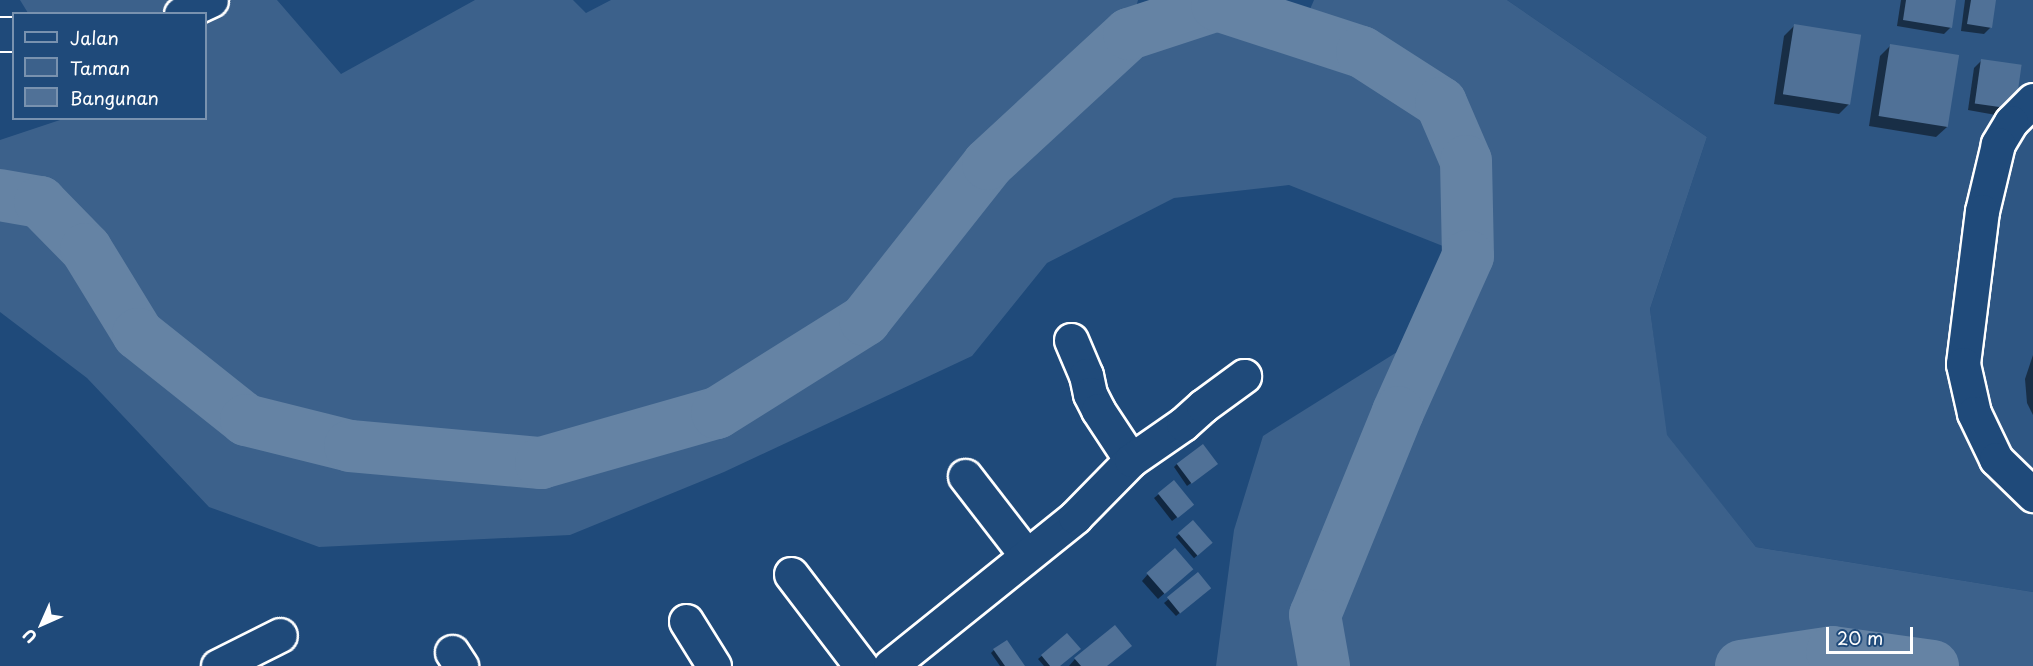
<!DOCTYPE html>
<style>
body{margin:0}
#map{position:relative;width:2033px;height:666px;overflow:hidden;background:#1f4a7a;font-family:"Playpen Sans",sans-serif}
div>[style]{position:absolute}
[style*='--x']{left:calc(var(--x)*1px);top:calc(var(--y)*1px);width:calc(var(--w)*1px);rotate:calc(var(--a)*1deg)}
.built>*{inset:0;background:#2e5683}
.green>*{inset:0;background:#3c618b}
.shadow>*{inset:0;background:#0007;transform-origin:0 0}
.river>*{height:52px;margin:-26px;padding:0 26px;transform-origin:26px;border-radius:26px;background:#6583a4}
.building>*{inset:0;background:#507197;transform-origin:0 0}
.roads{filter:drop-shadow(2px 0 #fff) drop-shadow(-2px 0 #fff) drop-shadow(0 2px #fff) drop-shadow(0 -2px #fff)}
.minor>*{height:33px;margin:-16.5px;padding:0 16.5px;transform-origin:16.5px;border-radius:16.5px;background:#1f4a7a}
span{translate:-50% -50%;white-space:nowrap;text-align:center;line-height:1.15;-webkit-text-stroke:5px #1f4a7a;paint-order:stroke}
.legend{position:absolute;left:12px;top:12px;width:195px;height:108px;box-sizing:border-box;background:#1f4a7a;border:2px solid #7992af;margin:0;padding:8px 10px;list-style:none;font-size:18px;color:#fff}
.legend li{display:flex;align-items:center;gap:12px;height:30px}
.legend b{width:30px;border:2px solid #7992af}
.north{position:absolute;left:12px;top:594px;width:60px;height:60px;-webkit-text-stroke:4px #1f4a7a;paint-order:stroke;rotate:225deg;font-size:16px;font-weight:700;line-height:24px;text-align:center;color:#fff}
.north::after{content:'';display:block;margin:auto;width:21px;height:27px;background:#fff;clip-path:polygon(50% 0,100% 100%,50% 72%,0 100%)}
.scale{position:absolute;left:1826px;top:627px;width:87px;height:27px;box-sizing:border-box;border:3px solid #fff;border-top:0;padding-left:8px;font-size:18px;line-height:21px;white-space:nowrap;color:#fff;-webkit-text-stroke:4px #1f4a7a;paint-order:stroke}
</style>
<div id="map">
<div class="built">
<div style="clip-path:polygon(1507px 0,2033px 0,2033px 592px,1756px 547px,1666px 435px,1650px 309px,1707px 137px)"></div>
</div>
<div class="green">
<div style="clip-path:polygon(evenodd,20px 0,277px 0,341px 74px,475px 0,573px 0,586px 13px,611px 0,1138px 0,1129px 34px,1217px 5px,1300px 32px,1314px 0,1507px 0,1707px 137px,1650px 309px,1667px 435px,1756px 547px,2033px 592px,2033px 666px,1216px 666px,1234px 530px,1263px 436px,1437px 327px,1468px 256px,1289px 185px,1174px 198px,1047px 263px,972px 356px,724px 472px,570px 535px,319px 547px,209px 507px,87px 378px,0 312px,0 140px,63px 119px,206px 118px,206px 14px,28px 13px,20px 0,263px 424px,391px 449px,350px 446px,263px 424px)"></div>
</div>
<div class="shadow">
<div style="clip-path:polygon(1901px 0,1955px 0,1951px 27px,1944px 34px,1897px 26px)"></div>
<div style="clip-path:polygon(1965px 0,1995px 0,1991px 27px,1984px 34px,1961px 31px)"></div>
<div style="clip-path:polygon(1794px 26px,1849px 104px,1839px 114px,1774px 104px,1784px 36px)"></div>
<div style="clip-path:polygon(1890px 46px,1947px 127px,1936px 137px,1869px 126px,1880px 56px)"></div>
<div style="clip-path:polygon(1981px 61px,2007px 117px,1968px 110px,1974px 68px)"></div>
<div style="clip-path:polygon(2033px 355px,2033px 415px,2027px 403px,2025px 379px)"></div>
<div style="clip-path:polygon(1177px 464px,1213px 467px,1187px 486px,1174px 467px)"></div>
<div style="clip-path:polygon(1174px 482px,1189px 508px,1172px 521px,1154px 498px)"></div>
<div style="left:1193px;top:522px;width:28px;height:23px;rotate:49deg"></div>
<div style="clip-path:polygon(1148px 574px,1184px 576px,1158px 599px,1142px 581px)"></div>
<div style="clip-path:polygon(1198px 574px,1206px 591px,1176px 616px,1164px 603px)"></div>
<div style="clip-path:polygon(1067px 635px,1058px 666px,1044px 666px,1038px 659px)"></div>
<div style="clip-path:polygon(994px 650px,1023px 666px,1000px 666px,991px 653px)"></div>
<div style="clip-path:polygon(1075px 659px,1106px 666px,1069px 666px)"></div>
</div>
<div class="river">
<div style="--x:0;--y:195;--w:41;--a:9.9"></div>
<div style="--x:40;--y:202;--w:66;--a:45.6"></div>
<div style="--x:86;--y:249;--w:100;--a:58.5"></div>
<div style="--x:138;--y:334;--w:138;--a:38.5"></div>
<div style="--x:246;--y:420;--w:107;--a:14"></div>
<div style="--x:350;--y:446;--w:192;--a:5.1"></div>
<div style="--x:541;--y:463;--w:183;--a:-15.9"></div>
<div style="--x:717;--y:413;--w:175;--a:-32.1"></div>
<div style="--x:865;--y:320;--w:199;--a:-51.7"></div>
<div style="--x:988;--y:164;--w:192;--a:-42.7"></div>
<div style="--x:1129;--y:34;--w:93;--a:-18.2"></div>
<div style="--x:1217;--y:5;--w:152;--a:18"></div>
<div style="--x:1362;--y:52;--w:94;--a:32.8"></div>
<div style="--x:1441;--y:103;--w:63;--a:66.7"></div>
<div style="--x:1466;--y:161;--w:95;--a:88.8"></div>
<div style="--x:1468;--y:256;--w:171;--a:114.2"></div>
<div style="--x:1398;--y:412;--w:219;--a:112.2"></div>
<div style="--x:1315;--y:615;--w:52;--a:80"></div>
<div style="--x:1741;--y:666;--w:92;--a:-8.7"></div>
<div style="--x:1832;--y:652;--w:102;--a:7.9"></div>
</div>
<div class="building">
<div style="clip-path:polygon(1906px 0,1956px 0,1952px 28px,1903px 20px)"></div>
<div style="clip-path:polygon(1971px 0,1996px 0,1992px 28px,1967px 24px)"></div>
<div style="left:1794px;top:24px;width:68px;height:71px;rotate:9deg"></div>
<div style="left:1890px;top:44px;width:70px;height:73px;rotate:9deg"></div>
<div style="left:1981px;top:59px;width:41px;height:45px;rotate:8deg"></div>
<div style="left:1203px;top:444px;width:25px;height:33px;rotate:53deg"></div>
<div style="left:1174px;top:480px;width:32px;height:21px;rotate:51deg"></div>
<div style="left:1193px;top:520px;width:30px;height:20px;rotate:49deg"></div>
<div style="left:1175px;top:548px;width:28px;height:38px;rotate:49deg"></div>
<div style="left:1198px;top:572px;width:21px;height:40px;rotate:51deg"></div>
<div style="clip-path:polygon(1115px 625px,1132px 646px,1107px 666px,1081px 666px,1074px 658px)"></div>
<div style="clip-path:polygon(1067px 633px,1081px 649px,1060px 666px,1050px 666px,1041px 655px)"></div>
<div style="clip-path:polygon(1007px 640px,1025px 666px,1005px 666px,993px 649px)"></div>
</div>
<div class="roads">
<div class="minor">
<div style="--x:181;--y:14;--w:33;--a:-25"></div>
<div style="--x:0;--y:34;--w:14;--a:0"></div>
<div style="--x:2033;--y:100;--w:31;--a:135"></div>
<div style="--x:2011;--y:122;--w:26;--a:121"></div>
<div style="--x:1998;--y:144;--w:69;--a:103.4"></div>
<div style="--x:1982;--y:211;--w:154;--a:97.1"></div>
<div style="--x:1963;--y:364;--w:50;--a:77.3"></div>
<div style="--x:1974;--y:413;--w:51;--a:64.4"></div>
<div style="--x:1996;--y:459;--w:52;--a:44.2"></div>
<div style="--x:1071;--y:340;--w:38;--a:67"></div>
<div style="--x:1086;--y:375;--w:19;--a:78"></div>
<div style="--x:1090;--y:394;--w:18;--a:63"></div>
<div style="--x:1098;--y:410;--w:60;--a:56.6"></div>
<div style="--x:965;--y:476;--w:100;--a:52.3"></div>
<div style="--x:791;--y:574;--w:116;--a:52.7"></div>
<div style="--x:686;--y:621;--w:53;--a:58.1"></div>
<div style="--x:452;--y:652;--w:17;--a:57"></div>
<div style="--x:218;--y:666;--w:69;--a:-26.6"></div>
<div style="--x:890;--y:666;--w:238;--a:-38.8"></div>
<div style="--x:1075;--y:517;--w:80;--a:-45.5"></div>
<div style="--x:1131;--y:460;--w:63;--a:-34.7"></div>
<div style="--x:1183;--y:424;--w:27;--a:-42"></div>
<div style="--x:1203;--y:406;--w:51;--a:-36.2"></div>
</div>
</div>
<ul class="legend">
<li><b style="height:8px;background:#1f4a7a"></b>Jalan</li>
<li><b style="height:16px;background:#3c618b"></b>Taman</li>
<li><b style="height:16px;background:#507197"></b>Bangunan</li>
</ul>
<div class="north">U</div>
<div class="scale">20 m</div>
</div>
